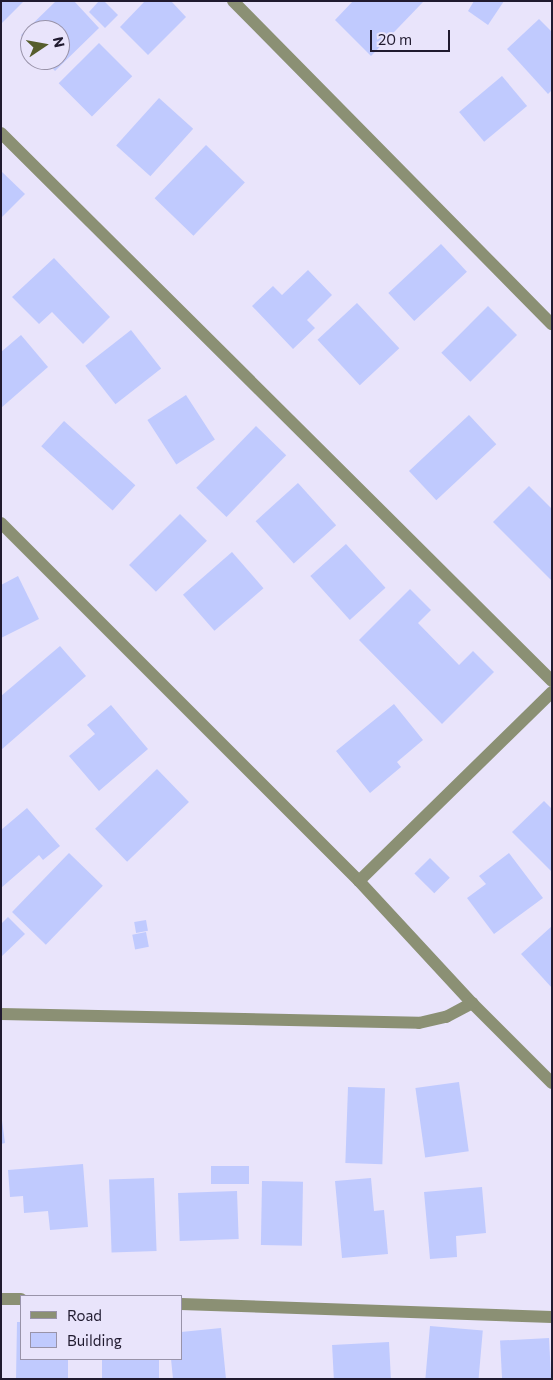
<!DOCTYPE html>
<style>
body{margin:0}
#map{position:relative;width:553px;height:1380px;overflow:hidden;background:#e9e4fb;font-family:Commissioner,sans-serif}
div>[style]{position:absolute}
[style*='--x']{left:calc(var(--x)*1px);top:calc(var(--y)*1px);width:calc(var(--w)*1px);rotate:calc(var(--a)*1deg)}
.building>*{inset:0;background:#c0cafe;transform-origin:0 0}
.minor>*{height:12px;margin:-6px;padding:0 6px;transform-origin:6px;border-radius:6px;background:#8b9074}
span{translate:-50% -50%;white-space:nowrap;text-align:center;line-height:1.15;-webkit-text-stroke:4px #e9e4fb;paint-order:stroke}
.frame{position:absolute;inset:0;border:2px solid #201a2f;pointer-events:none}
.legend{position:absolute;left:20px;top:1295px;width:162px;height:65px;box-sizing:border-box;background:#e9e4fb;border:1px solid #9993a9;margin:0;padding:6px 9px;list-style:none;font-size:15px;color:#201a2f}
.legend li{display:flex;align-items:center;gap:10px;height:25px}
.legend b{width:25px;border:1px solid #9993a9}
.north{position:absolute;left:20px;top:20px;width:50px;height:50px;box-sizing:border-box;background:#e9e4fb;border:1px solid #9993a9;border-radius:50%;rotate:78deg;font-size:14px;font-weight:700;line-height:20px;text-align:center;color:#201a2f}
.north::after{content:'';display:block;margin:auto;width:18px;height:22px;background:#565d2c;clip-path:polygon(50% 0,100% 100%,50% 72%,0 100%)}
.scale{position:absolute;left:370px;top:30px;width:80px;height:22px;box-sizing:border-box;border:2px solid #201a2f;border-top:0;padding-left:6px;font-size:15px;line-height:18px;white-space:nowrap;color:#201a2f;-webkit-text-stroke:4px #e9e4fb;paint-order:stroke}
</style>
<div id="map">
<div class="building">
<div style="clip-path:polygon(1px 1px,24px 1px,1px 24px)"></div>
<div style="clip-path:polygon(56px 1px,74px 1px,99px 28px,55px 71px,45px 60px,60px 60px,60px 30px,30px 30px,30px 45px,21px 35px)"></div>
<div style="clip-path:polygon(99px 1px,104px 1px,118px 15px,105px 28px,89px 12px)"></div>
<div style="clip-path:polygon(145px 1px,171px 1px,186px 17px,148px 55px,120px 27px)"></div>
<div style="clip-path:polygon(353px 1px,424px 1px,371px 56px,335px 20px)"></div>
<div style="clip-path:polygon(474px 1px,504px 1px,488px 25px,468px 11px)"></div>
<div style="clip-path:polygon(539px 19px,552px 32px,552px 90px,548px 94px,507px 49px)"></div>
<div style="left:99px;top:43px;width:47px;height:57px;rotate:45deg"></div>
<div style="left:502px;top:76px;width:39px;height:56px;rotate:50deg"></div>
<div style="left:159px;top:98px;width:46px;height:64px;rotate:42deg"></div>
<div style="left:206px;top:145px;width:54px;height:74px;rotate:44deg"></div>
<div style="clip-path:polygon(1px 171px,25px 194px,1px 218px)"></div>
<div style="left:441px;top:244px;width:38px;height:72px;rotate:47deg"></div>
<div style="clip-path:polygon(54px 258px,110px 317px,83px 344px,52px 312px,39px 324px,12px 297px)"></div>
<div style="clip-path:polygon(308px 270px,332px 295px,307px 320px,315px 328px,293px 349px,252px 306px,273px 286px,282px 295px)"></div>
<div style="left:357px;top:303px;width:62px;height:54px;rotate:47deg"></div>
<div style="left:488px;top:306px;width:41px;height:66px;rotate:45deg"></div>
<div style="left:131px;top:330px;width:49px;height:58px;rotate:52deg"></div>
<div style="clip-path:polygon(21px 335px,48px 367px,1px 408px,1px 352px)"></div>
<div style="left:186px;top:395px;width:53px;height:46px;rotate:57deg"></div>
<div style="left:469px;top:415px;width:40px;height:82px;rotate:47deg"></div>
<div style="left:64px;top:421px;width:96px;height:34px;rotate:42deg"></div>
<div style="left:256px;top:426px;width:42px;height:86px;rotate:44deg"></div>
<div style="left:298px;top:483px;width:57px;height:57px;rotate:48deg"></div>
<div style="clip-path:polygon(529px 486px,552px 509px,552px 581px,493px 522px)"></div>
<div style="left:180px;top:514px;width:38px;height:72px;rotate:45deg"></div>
<div style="left:346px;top:544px;width:59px;height:48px;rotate:48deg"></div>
<div style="left:232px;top:552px;width:48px;height:65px;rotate:49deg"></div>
<div style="clip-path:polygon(18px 576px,39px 619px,1px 638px,1px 585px)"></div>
<div style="clip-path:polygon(410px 589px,431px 610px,418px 623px,459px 665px,473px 651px,494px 672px,442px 724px,359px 640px)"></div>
<div style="clip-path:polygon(60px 646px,86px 676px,1px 750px,1px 696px)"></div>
<div style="clip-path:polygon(394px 704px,423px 740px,397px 762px,401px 767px,370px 793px,336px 751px)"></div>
<div style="clip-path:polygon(111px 705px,148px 749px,99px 791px,69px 756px,95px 734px,87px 725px)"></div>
<div style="left:157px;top:769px;width:46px;height:86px;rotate:46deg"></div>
<div style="clip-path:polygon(544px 801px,552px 809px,552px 872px,512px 832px)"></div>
<div style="clip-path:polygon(27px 808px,60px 846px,43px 860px,39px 855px,1px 888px,1px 830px)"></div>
<div style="left:69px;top:853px;width:47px;height:82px;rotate:44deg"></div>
<div style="clip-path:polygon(509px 853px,543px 898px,494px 934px,467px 898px,486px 884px,479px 876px)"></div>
<div style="left:430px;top:858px;width:28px;height:22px;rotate:45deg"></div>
<div style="clip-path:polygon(8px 917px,25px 934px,1px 957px,1px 924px)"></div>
<div style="left:146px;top:920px;width:11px;height:12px;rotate:80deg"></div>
<div style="clip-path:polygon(552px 926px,552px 988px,521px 954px)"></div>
<div style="left:146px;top:932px;width:15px;height:14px;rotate:79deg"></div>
<div style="left:459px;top:1082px;width:70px;height:44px;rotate:82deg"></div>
<div style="left:348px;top:1087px;width:37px;height:76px;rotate:2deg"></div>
<div style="clip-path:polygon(1px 1113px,5px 1143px,1px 1144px)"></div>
<div style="clip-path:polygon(83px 1164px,88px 1227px,50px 1230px,48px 1211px,24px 1213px,23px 1196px,10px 1197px,8px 1170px)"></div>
<div style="left:211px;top:1166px;width:38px;height:18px"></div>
<div style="left:154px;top:1178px;width:73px;height:45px;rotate:88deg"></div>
<div style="clip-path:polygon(371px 1178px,374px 1211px,384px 1210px,388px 1254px,342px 1258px,335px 1181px)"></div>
<div style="left:262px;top:1181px;width:41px;height:64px;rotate:1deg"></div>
<div style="clip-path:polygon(482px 1187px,486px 1233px,456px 1236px,457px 1257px,430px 1259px,424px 1192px)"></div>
<div style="left:237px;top:1191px;width:48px;height:59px;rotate:88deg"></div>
<div style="clip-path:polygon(17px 1322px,21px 1322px,21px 1359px,68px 1359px,68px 1379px,16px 1379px)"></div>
<div style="left:430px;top:1326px;width:53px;height:53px;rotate:5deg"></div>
<div style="clip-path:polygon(221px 1328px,226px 1379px,173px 1379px,171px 1359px,181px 1359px,181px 1332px)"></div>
<div style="left:549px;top:1338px;width:41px;height:49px;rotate:87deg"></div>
<div style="left:389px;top:1342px;width:37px;height:57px;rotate:87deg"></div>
<div style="left:102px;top:1359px;width:57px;height:20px"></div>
</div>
<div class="minor">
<div style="--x:233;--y:1;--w:454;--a:45.4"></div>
<div style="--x:1;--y:133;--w:777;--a:44.84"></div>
<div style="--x:1;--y:523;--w:506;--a:45"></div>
<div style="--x:359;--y:881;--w:166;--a:47.2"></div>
<div style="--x:472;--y:1003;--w:113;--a:45"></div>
<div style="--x:359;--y:881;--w:270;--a:-44.4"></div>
<div style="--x:1;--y:1014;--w:418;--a:1.2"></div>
<div style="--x:419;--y:1023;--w:28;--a:-13"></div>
<div style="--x:446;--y:1017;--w:30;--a:-28"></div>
<div style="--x:1;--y:1299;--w:20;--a:0"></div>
<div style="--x:181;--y:1304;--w:371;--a:2"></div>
</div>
<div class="frame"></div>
<ul class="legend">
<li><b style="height:6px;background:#8b9074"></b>Road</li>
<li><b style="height:14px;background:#c0cafe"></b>Building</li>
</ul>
<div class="north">N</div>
<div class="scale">20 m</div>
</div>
